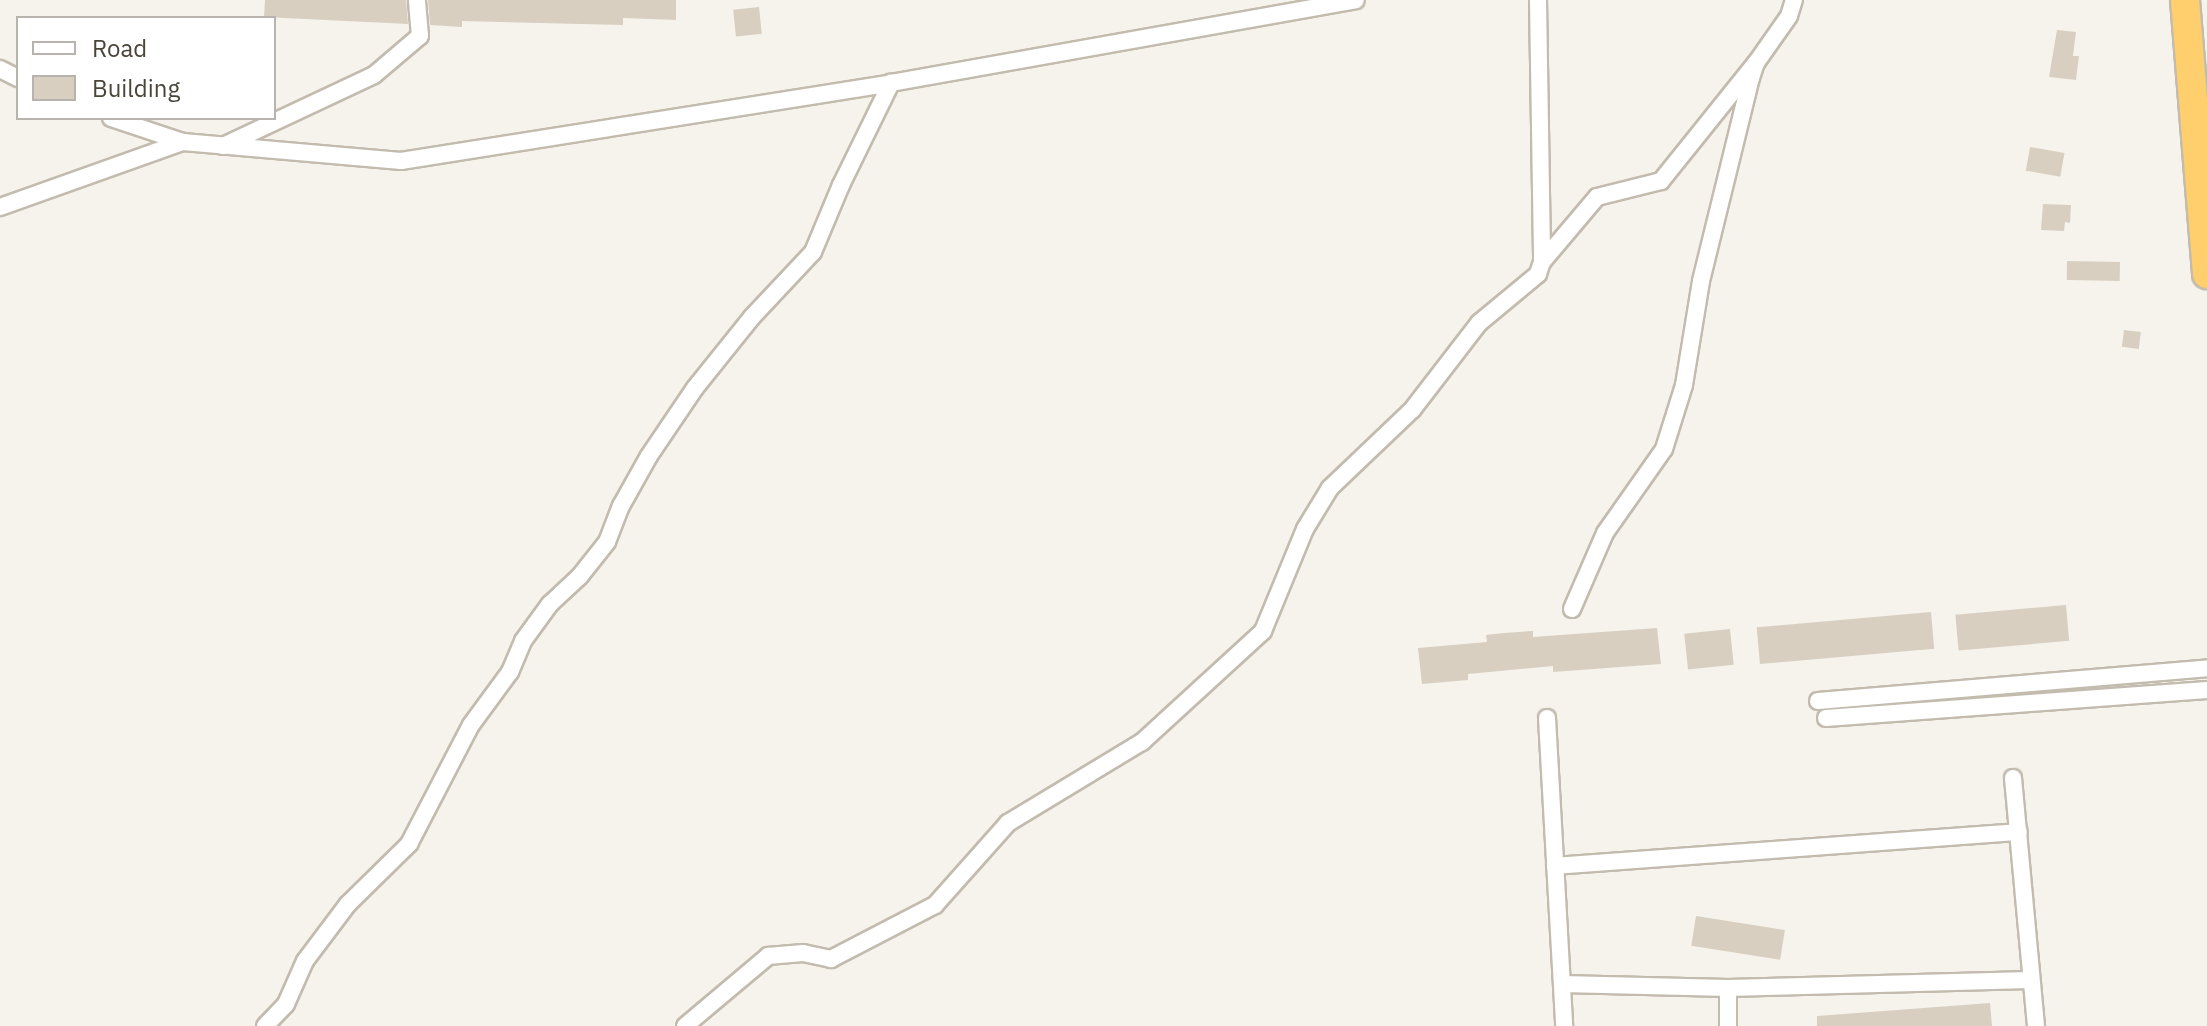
<!DOCTYPE html>
<style>
body{margin:0}
#map{position:relative;width:2207px;height:1026px;overflow:hidden;background:#f6f3ec;font-family:"IBM Plex Sans",sans-serif}
div>[style]{position:absolute}
[style*='--x']{left:calc(var(--x)*1px);top:calc(var(--y)*1px);width:calc(var(--w)*1px);rotate:calc(var(--a)*1deg)}
.building>*{inset:0;background:#d8cfc1;transform-origin:0 0}
.roads{filter:drop-shadow(2px 0 #c2bbae) drop-shadow(-2px 0 #c2bbae) drop-shadow(0 2px #c2bbae) drop-shadow(0 -2px #c2bbae)}
.street>*{height:16px;margin:-8px;padding:0 8px;transform-origin:8px;border-radius:8px;background:#fff}
.highway>*{height:28px;margin:-14px;padding:0 14px;transform-origin:14px;border-radius:14px;background:#ffcf6e}
span{translate:-50% -50%;white-space:nowrap;text-align:center;line-height:1.15;-webkit-text-stroke:6px #fff;paint-order:stroke}
.legend{position:absolute;left:16px;top:16px;width:260px;height:104px;box-sizing:border-box;background:#fff;border:2px solid #b7b4b0;margin:0;padding:10px 14px;list-style:none;font-size:24px;color:#4b4439}
.legend li{display:flex;align-items:center;gap:16px;height:40px}
.legend b{width:40px;border:2px solid #b7b4b0}
</style>
<div id="map">
<div class="building">
<div style="clip-path:polygon(265px 0,406px 0,408px 24px,264px 17px)"></div>
<div style="clip-path:polygon(428px 0,676px 0,676px 20px,623px 18px,623px 25px,462px 21px,462px 27px,430px 25px)"></div>
<div style="left:759px;top:7px;width:27px;height:26px;rotate:84deg"></div>
<div style="clip-path:polygon(2057px 30px,2076px 32px,2073px 56px,2079px 56px,2076px 80px,2049px 77px)"></div>
<div style="left:2030px;top:147px;width:35px;height:24px;rotate:10deg"></div>
<div style="clip-path:polygon(2043px 204px,2071px 205px,2070px 223px,2065px 222px,2064px 231px,2041px 230px)"></div>
<div style="left:2067px;top:261px;width:53px;height:19px;rotate:1deg"></div>
<div style="left:2124px;top:330px;width:17px;height:17px;rotate:7deg"></div>
<div style="left:2066px;top:605px;width:36px;height:111px;rotate:85deg"></div>
<div style="left:1931px;top:612px;width:37px;height:175px;rotate:85deg"></div>
<div style="clip-path:polygon(1657px 628px,1661px 664px,1553px 672px,1553px 666px,1468px 674px,1468px 680px,1422px 684px,1418px 648px,1487px 642px,1486px 635px,1504px 633px,1533px 631px,1533px 637px)"></div>
<div style="left:1730px;top:629px;width:36px;height:46px;rotate:84deg"></div>
<div style="left:1696px;top:916px;width:90px;height:30px;rotate:9deg"></div>
<div style="clip-path:polygon(1990px 1003px,1992px 1026px,1817px 1026px,1817px 1016px)"></div>
</div>
<div class="roads">
<div class="street">
<div style="--x:1538;--y:0;--w:262;--a:89.1"></div>
<div style="--x:0;--y:69;--w:20;--a:27"></div>
<div style="--x:111;--y:118;--w:76;--a:18.4"></div>
<div style="--x:183;--y:142;--w:219;--a:5"></div>
<div style="--x:401;--y:161;--w:496;--a:-9"></div>
<div style="--x:891;--y:83;--w:472;--a:-10.1"></div>
<div style="--x:223;--y:146;--w:167;--a:-25.2"></div>
<div style="--x:374;--y:75;--w:60;--a:-40.3"></div>
<div style="--x:420;--y:36;--w:36;--a:-95"></div>
<div style="--x:0;--y:207;--w:194;--a:-19.6"></div>
<div style="--x:1572;--y:609;--w:83;--a:-66.5"></div>
<div style="--x:1605;--y:533;--w:103;--a:-54.9"></div>
<div style="--x:1664;--y:449;--w:67;--a:-72.6"></div>
<div style="--x:1684;--y:385;--w:105;--a:-80.7"></div>
<div style="--x:1701;--y:281;--w:209;--a:-76.2"></div>
<div style="--x:1751;--y:78;--w:16;--a:-72"></div>
<div style="--x:1756;--y:63;--w:57;--a:-54.9"></div>
<div style="--x:1789;--y:16;--w:17;--a:-73"></div>
<div style="--x:1818;--y:701;--w:390;--a:-4.8"></div>
<div style="--x:1547;--y:718;--w:308;--a:86.8"></div>
<div style="--x:1826;--y:718;--w:382;--a:-4.2"></div>
<div style="--x:2013;--y:778;--w:249;--a:84.7"></div>
<div style="--x:1555;--y:866;--w:465;--a:-4.2"></div>
<div style="--x:1562;--y:984;--w:166;--a:1.4"></div>
<div style="--x:1728;--y:988;--w:302;--a:-1.5"></div>
<div style="--x:1728;--y:988;--w:38;--a:90"></div>
<div style="--x:265;--y:1026;--w:30;--a:-46"></div>
<div style="--x:286;--y:1004;--w:47;--a:-66.2"></div>
<div style="--x:305;--y:961;--w:71;--a:-53"></div>
<div style="--x:348;--y:904;--w:86;--a:-44.5"></div>
<div style="--x:409;--y:844;--w:134;--a:-62.5"></div>
<div style="--x:471;--y:725;--w:66;--a:-53.7"></div>
<div style="--x:510;--y:672;--w:34;--a:-67"></div>
<div style="--x:523;--y:641;--w:46;--a:-53.9"></div>
<div style="--x:550;--y:604;--w:41;--a:-43"></div>
<div style="--x:580;--y:576;--w:43;--a:-51.5"></div>
<div style="--x:607;--y:542;--w:39;--a:-69"></div>
<div style="--x:621;--y:506;--w:57;--a:-60.8"></div>
<div style="--x:649;--y:456;--w:82;--a:-55.9"></div>
<div style="--x:695;--y:388;--w:91;--a:-51.2"></div>
<div style="--x:752;--y:317;--w:89;--a:-46.8"></div>
<div style="--x:813;--y:252;--w:73;--a:-67.3"></div>
<div style="--x:841;--y:185;--w:114;--a:-63.9"></div>
<div style="--x:685;--y:1026;--w:109;--a:-40.1"></div>
<div style="--x:768;--y:956;--w:35;--a:-5"></div>
<div style="--x:803;--y:953;--w:29;--a:12"></div>
<div style="--x:831;--y:959;--w:117;--a:-27.4"></div>
<div style="--x:935;--y:905;--w:110;--a:-48.3"></div>
<div style="--x:1008;--y:823;--w:157;--a:-31.2"></div>
<div style="--x:1142;--y:742;--w:164;--a:-42.5"></div>
<div style="--x:1263;--y:631;--w:110;--a:-67.6"></div>
<div style="--x:1305;--y:529;--w:48;--a:-58.6"></div>
<div style="--x:1330;--y:488;--w:113;--a:-43.6"></div>
<div style="--x:1412;--y:410;--w:110;--a:-52.4"></div>
<div style="--x:1479;--y:323;--w:77;--a:-39.7"></div>
<div style="--x:1538;--y:274;--w:13;--a:-72"></div>
<div style="--x:1542;--y:262;--w:85;--a:-49.8"></div>
<div style="--x:1597;--y:197;--w:66;--a:-14"></div>
<div style="--x:1661;--y:181;--w:151;--a:-51.2"></div>
</div>
<div class="highway">
<div style="--x:2185;--y:0;--w:275;--a:85.4"></div>
</div>
</div>
<ul class="legend">
<li><b style="height:10px;background:#fff"></b>Road</li>
<li><b style="height:22px;background:#d8cfc1"></b>Building</li>
</ul>
</div>
